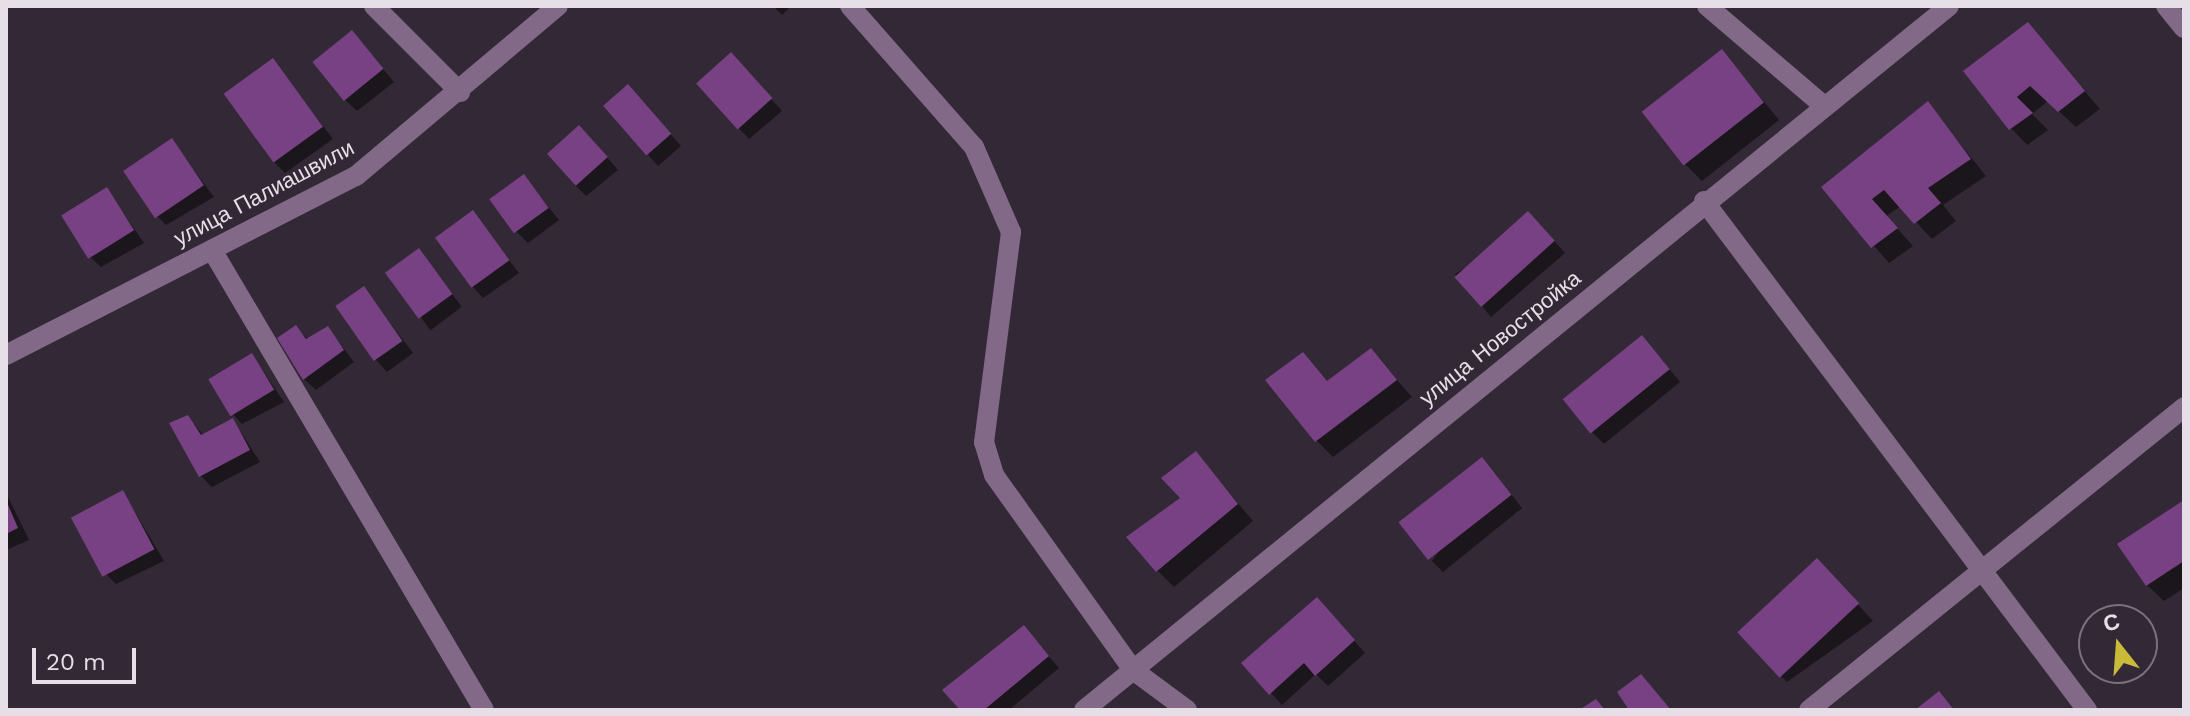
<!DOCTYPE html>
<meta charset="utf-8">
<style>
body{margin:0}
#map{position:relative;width:2190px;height:716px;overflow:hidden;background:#332836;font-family:"Work Sans",sans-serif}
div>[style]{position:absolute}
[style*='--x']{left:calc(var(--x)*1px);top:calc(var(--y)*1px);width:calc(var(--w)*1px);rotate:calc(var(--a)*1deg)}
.shadow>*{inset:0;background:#0007;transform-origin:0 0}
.building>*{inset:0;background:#774183;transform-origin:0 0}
.minor>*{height:20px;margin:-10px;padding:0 10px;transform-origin:10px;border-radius:10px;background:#816987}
span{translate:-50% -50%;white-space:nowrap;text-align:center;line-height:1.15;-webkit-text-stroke:6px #332836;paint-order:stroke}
.street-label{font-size:22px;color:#e6dfe8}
.frame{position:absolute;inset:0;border:8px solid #e6dfe8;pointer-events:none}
.north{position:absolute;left:2078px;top:604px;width:80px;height:80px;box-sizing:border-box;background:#332836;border:2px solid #7b717d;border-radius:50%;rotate:343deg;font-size:22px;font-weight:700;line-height:32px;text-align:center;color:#e6dfe8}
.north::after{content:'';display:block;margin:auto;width:28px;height:36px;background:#c9ba3a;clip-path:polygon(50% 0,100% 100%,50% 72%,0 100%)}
.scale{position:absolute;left:32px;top:648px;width:104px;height:36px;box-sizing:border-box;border:4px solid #e6dfe8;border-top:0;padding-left:10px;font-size:24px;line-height:28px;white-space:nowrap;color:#e6dfe8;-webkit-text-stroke:6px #332836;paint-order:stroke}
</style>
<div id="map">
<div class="shadow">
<div style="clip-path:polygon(773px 6px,791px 6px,782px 15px)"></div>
<div style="clip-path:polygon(2028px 25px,2100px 109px,2076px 127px,2048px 101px,2032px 114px,2048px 130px,2027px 145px,2011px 128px)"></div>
<div style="clip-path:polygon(352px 32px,394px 82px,357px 111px,345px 100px)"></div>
<div style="clip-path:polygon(1722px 51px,1779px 120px,1702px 181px,1685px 164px)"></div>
<div style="clip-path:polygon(273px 61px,333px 139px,285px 173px,274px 162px)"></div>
<div style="clip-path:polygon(742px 66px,782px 111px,749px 139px,738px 127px)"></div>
<div style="clip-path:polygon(639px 99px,681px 146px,658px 166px,605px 106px)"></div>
<div style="clip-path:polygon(1928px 104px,1986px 176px,1943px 205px,1956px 221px,1932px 239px,1901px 206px,1886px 216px,1913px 246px,1889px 263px,1824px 188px)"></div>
<div style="clip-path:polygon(591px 139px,618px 170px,586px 196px,574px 184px)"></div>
<div style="clip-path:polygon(172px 141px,214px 197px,166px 225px,155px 214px)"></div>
<div style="clip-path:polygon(524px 177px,559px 220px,528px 243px,516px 231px)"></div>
<div style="clip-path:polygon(107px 190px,144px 243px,101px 267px,89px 256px)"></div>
<div style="clip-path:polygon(473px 213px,519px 273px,483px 298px,472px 286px)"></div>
<div style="clip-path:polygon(1540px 225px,1565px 253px,1491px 317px,1455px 274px)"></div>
<div style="left:419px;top:250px;width:71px;height:39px;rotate:53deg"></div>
<div style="clip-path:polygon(364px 289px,413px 353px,387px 372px,376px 360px)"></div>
<div style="clip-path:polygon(296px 328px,309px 340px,328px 328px,354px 362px,316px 390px,304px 379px)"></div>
<div style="clip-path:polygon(1653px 349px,1680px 382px,1604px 444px,1592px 432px)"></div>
<div style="clip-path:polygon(1371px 351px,1412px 397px,1333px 457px,1316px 440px,1303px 354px,1328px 382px)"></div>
<div style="clip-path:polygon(252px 355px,284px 402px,242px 424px,231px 412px)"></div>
<div style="clip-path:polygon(188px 417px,204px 436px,233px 420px,260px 462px,212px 487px,201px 476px)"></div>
<div style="clip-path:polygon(1196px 454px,1253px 521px,1174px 587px,1158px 571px)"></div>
<div style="clip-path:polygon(1493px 471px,1522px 508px,1443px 572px,1432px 561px)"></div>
<div style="clip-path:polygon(123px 492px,164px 561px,116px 584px,104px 572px)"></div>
<div style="clip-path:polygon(6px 493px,29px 540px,6px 550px)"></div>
<div style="clip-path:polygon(2184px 502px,2184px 588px,2164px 601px,2147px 585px)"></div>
<div style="clip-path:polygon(1833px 577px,1873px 621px,1787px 682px,1770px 666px)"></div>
<div style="clip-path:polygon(1328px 611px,1365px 653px,1328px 686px,1316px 674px,1282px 705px,1271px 693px)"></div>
<div style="clip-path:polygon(1024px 628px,1059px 668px,1009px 710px,963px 710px)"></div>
</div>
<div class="building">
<div style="clip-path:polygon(2028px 22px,2085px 91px,2058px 112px,2030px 86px,2017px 97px,2033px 113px,2009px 130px,1963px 71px)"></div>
<div style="left:352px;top:30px;width:50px;height:51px;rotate:51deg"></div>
<div style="left:1722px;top:49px;width:68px;height:102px;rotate:52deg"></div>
<div style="left:731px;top:52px;width:62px;height:47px;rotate:48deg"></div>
<div style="left:273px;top:58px;width:85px;height:61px;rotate:54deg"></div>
<div style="left:628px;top:84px;width:66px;height:33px;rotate:49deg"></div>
<div style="clip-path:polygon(1928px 101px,1971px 159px,1928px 188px,1941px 203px,1914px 224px,1884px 190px,1872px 199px,1898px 228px,1871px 248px,1821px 187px)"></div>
<div style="left:579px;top:125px;width:43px;height:43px;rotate:48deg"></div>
<div style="left:172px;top:138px;width:57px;height:59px;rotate:56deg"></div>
<div style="left:524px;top:174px;width:42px;height:43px;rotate:54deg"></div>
<div style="left:107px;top:187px;width:51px;height:54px;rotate:58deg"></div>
<div style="left:473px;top:210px;width:62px;height:47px;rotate:54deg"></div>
<div style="left:1528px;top:211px;width:40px;height:99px;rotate:48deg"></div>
<div style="left:419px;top:248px;width:57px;height:42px;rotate:54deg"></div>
<div style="left:364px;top:286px;width:67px;height:35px;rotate:55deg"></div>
<div style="clip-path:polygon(296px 325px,306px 339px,328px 326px,344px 350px,303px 380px,277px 338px)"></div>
<div style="left:1642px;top:335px;width:44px;height:102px;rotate:51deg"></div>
<div style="clip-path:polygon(1371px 348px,1397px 380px,1315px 442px,1265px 380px,1303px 352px,1327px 381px)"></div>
<div style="left:252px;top:353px;width:43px;height:51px;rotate:59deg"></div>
<div style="clip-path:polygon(188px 415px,201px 435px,233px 418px,250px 450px,199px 477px,169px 423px)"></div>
<div style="clip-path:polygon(1196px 451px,1238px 504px,1156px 572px,1126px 537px,1180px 498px,1161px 478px)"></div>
<div style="left:1482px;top:457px;width:48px;height:106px;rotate:52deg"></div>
<div style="left:123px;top:490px;width:67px;height:59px;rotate:62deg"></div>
<div style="clip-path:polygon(6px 500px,18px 528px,6px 534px)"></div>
<div style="clip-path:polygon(2184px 500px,2184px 561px,2146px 586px,2117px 544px)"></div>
<div style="left:1817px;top:558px;width:62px;height:109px;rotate:47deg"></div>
<div style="clip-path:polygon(1317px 597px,1355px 640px,1315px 676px,1304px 663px,1269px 695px,1241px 663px)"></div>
<div style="clip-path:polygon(1024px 625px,1049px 656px,984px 710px,960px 710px,942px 690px)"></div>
<div style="clip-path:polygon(1641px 674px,1671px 710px,1629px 710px,1617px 692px)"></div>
<div style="clip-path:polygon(1939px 691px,1954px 710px,1915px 710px)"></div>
<div style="clip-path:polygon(1596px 699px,1605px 710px,1579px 710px)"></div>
</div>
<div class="minor">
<div style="--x:374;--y:6;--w:122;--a:45"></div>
<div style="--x:850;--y:6;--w:188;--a:48.7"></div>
<div style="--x:974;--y:147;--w:93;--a:66.5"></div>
<div style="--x:1011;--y:232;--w:212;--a:97.3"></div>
<div style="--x:984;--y:442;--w:34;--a:73"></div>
<div style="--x:994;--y:475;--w:239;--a:54.5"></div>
<div style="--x:1133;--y:670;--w:67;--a:36.5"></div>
<div style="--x:1707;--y:6;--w:153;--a:40.5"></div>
<div style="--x:2166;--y:6;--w:28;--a:51"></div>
<div style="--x:1704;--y:201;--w:637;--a:53.04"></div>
<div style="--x:212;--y:250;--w:534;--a:59.4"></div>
<div style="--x:6;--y:355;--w:393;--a:-27.1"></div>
<div style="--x:356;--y:176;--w:264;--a:-40.1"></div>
<div style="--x:1084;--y:710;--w:1115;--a:-39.14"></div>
<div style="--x:1809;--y:710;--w:482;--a:-38.9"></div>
</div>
<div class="street-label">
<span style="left:264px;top:193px;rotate:-28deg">улица Палиашвили</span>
<span style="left:1500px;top:338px;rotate:-39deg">улица Новостройка</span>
</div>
<div class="frame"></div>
<div class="north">С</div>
<div class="scale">20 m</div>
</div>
